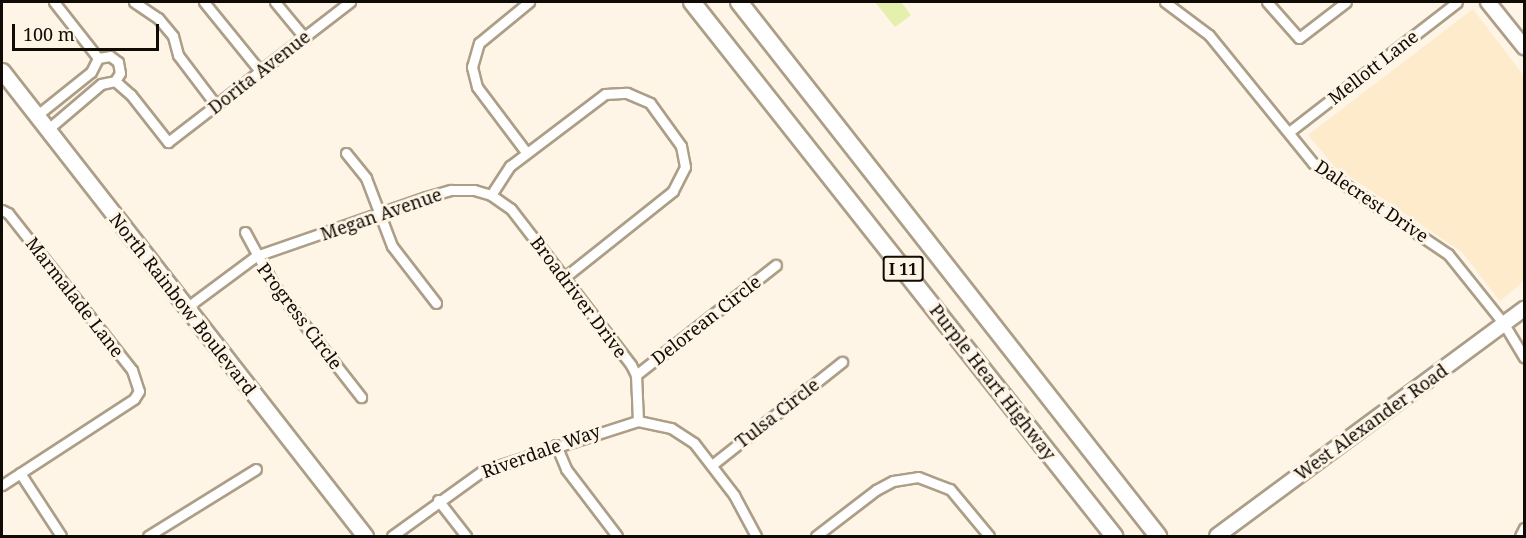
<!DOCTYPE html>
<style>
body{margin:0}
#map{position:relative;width:1526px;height:538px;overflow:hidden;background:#fef5e7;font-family:"Noto Serif",serif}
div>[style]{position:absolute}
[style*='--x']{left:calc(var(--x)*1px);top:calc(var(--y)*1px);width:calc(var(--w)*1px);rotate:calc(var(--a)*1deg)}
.built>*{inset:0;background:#feebcc}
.green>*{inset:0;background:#e4f0ab}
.roads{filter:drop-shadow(2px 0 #ac9e87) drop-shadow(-2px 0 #ac9e87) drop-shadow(0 2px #ac9e87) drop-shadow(0 -2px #ac9e87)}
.street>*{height:9px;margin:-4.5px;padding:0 4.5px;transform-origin:4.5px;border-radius:4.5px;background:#fff}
.secondary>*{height:14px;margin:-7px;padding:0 7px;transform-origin:7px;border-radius:7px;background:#fff}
.primary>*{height:15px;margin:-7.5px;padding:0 7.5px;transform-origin:7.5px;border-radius:7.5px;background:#fff}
.highway>*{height:16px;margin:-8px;padding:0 8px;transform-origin:8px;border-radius:8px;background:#fff}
span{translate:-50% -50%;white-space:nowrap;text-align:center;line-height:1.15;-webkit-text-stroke:6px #fef5e7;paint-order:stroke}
.shield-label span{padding:2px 4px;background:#fef5e7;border:2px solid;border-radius:4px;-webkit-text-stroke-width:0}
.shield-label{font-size:16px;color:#100b04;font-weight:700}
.street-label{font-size:18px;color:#100b04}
.frame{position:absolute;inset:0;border:3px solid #100b04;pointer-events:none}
.scale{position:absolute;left:12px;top:24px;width:147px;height:27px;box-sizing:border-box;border:3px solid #100b04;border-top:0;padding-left:8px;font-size:18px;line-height:21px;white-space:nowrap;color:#100b04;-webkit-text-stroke:4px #fef5e7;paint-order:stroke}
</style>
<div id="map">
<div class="built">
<div style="clip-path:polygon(1473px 9px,1524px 76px,1524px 281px,1500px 301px,1462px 252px,1334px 166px,1308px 135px)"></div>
</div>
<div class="green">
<div style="clip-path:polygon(875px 2px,901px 2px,911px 15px,895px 27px)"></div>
</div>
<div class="roads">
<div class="street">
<div style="--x:54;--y:2;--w:71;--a:51.8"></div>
<div style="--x:134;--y:2;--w:29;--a:34"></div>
<div style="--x:158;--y:18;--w:23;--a:50"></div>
<div style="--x:173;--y:36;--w:20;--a:75"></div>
<div style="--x:178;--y:55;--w:63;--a:52.8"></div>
<div style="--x:204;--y:2;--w:89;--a:50.9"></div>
<div style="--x:275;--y:2;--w:45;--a:50.4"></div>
<div style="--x:1165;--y:2;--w:55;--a:36.9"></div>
<div style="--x:1209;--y:35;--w:165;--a:50.9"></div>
<div style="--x:1313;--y:163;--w:163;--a:34"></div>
<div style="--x:1448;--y:254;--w:90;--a:51.3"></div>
<div style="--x:1504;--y:324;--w:39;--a:59"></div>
<div style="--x:1267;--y:2;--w:48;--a:48.4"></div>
<div style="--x:1299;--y:38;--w:59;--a:-37.5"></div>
<div style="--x:98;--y:58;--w:12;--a:-9"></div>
<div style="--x:110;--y:56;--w:10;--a:37"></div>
<div style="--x:118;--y:62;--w:11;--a:80"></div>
<div style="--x:120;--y:73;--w:9;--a:122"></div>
<div style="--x:115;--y:81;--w:21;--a:41"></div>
<div style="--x:131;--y:95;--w:60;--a:51.8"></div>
<div style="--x:168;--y:142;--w:230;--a:-37.6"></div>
<div style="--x:36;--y:116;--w:70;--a:-38.7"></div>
<div style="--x:91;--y:72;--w:16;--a:-63"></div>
<div style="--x:47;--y:130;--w:71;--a:-40.4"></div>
<div style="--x:101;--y:84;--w:14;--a:-12"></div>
<div style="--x:1289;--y:132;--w:212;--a:-37.7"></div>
<div style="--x:526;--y:152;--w:81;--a:-127"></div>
<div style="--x:477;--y:87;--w:21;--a:-104"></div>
<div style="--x:472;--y:67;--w:25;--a:-74"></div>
<div style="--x:479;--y:43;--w:65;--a:-39.4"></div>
<div style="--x:346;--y:153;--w:32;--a:51"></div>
<div style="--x:366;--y:178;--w:73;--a:69.1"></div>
<div style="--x:392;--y:246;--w:72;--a:52.3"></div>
<div style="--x:491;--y:195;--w:35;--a:-57"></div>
<div style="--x:510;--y:166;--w:119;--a:-37.2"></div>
<div style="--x:605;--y:94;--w:22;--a:-3"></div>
<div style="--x:627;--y:93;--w:25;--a:23"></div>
<div style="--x:650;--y:103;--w:53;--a:54.2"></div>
<div style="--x:681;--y:146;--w:21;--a:79"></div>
<div style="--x:685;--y:167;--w:27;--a:117"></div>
<div style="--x:673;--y:191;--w:138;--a:141.5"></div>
<div style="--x:2;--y:210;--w:7;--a:27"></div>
<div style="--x:8;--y:213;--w:200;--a:51.7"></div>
<div style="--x:132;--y:370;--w:22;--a:72"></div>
<div style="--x:139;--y:391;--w:9;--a:122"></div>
<div style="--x:134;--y:399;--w:158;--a:146.9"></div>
<div style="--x:245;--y:232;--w:63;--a:61.4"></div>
<div style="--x:275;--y:287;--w:140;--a:52"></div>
<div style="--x:186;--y:308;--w:87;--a:-36.6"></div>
<div style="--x:256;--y:256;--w:180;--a:-19.1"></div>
<div style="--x:426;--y:197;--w:26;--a:-16"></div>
<div style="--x:451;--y:190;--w:23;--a:0"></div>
<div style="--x:474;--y:190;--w:18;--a:16"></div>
<div style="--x:491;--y:195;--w:24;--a:35"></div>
<div style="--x:511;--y:209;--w:197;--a:52.4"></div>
<div style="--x:631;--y:365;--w:11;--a:63"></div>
<div style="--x:636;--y:375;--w:46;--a:87.5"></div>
<div style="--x:636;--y:375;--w:178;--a:-38.2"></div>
<div style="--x:556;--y:445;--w:26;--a:67"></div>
<div style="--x:566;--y:469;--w:84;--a:52.7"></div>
<div style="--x:712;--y:465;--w:166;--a:-38.4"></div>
<div style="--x:20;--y:473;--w:75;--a:56.9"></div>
<div style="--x:438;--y:500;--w:46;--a:52.1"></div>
<div style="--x:148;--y:536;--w:127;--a:-31.8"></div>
<div style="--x:392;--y:536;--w:111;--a:-35.8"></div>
<div style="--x:482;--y:471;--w:164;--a:-17.8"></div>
<div style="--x:638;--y:421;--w:34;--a:12"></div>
<div style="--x:671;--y:428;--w:27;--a:33"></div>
<div style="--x:694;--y:443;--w:66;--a:52.4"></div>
<div style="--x:734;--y:495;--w:47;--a:61.8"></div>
<div style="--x:816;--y:536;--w:76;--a:-37.5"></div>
<div style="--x:876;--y:490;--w:19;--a:-28"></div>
<div style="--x:893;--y:481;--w:25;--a:-9"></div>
<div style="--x:918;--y:477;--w:34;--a:21"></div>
<div style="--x:950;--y:489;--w:61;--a:50.3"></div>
<div style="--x:1520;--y:536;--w:9;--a:-63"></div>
</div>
<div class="secondary">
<div style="--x:1488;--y:2;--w:58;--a:51.3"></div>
<div style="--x:1217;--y:536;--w:382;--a:-36.5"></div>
</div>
<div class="primary">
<div style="--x:2;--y:71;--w:590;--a:52.02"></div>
</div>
<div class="highway">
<div style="--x:692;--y:2;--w:681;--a:51.68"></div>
<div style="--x:739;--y:2;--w:679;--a:51.88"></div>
</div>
</div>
<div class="shield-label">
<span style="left:903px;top:269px">I 11</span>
</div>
<div class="street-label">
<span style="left:1373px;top:67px;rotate:-38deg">Mellott Lane</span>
<span style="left:259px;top:72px;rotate:-38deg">Dorita Avenue</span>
<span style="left:1372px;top:201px;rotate:34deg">Dalecrest Drive</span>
<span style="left:381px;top:214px;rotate:-19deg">Megan Avenue</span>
<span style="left:75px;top:297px;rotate:52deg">Marmalade Lane</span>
<span style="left:579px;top:297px;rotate:53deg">Broadriver Drive</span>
<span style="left:183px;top:304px;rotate:52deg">North Rainbow Boulevard</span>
<span style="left:300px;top:316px;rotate:53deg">Progress Circle</span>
<span style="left:706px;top:320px;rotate:-38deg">Delorean Circle</span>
<span style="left:993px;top:382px;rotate:52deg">Purple Heart Highway</span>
<span style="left:777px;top:413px;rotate:-38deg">Tulsa Circle</span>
<span style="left:1371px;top:422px;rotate:-36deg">West Alexander Road</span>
<span style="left:541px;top:451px;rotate:-20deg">Riverdale Way</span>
</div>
<div class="frame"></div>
<div class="scale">100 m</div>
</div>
